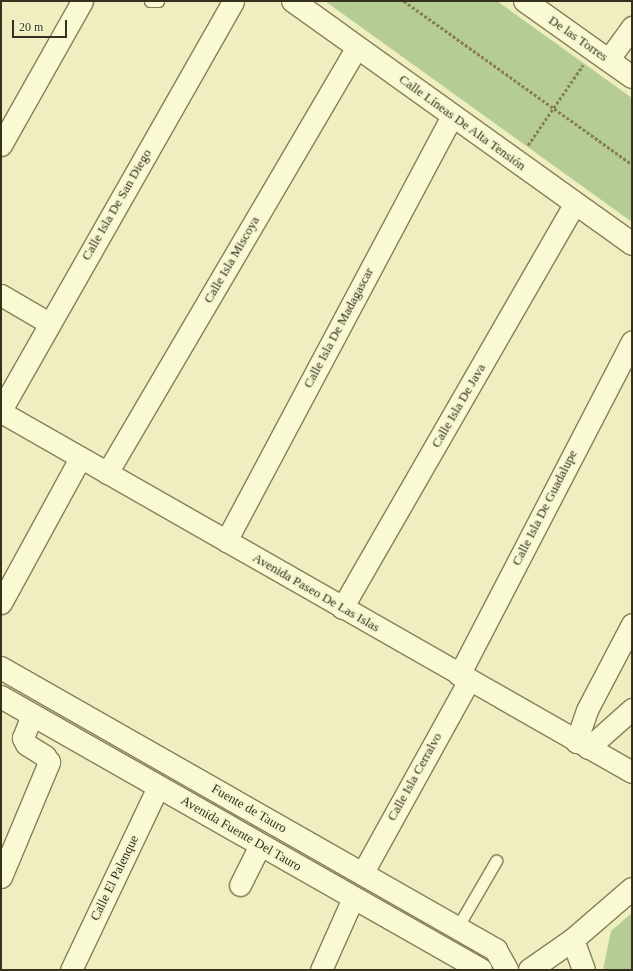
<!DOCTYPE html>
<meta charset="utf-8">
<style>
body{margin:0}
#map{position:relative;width:633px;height:971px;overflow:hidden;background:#eeeec0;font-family:Georgia,serif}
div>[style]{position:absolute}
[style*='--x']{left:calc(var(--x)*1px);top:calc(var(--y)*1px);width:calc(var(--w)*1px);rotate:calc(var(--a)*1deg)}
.green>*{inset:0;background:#b5cc94}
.path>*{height:2.5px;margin-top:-1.25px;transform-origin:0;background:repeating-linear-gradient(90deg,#877f58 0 3px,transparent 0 5px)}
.roads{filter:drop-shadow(1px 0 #877f58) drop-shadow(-1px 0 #877f58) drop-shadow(0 1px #877f58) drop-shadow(0 -1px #877f58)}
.service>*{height:11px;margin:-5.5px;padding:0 5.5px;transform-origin:5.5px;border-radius:5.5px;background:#f9f9d3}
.minor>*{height:21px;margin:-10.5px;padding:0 10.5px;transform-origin:10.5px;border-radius:10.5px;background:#f9f9d3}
.tertiary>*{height:22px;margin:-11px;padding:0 11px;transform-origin:11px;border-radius:11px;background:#f9f9d3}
.secondary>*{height:22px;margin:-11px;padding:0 11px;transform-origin:11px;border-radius:11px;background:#f9f9d3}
span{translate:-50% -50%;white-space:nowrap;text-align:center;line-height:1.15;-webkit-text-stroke:4px #f5f5d0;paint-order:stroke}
.street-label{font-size:13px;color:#36311d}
.frame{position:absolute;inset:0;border:2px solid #36311d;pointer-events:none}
.scale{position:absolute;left:12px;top:20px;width:55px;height:18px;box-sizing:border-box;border:2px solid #36311d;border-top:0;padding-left:5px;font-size:12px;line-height:14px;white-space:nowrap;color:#36311d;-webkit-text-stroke:3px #f5f5d0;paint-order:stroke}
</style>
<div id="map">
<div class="green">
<div style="clip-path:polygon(325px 1px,497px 1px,632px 98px,632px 222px)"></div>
<div style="clip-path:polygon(632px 913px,632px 970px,603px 970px,611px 931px)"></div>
</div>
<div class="path">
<div style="--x:404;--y:1;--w:280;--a:35.6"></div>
<div style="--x:528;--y:145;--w:97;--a:-55.5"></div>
</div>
<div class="roads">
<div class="service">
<div style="--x:150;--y:1;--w:8;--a:0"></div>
<div style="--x:457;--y:928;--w:78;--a:-59.8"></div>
</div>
<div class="minor">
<div style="--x:608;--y:60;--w:41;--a:-54"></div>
<div style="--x:1;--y:145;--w:165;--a:-60.6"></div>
<div style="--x:1;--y:295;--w:56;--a:30.3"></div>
<div style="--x:1;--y:410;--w:470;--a:-60.4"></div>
<div style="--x:1;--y:412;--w:726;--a:29.71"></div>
<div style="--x:107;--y:473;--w:494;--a:-59.6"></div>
<div style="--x:226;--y:541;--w:481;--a:-62"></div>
<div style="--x:1;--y:603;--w:165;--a:-61.4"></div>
<div style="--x:342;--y:608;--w:467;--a:-60.1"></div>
<div style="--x:459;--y:675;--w:376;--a:-62.6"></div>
<div style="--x:576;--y:742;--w:34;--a:-71"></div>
<div style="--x:587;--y:710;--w:97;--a:-62.4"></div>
<div style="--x:588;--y:748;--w:59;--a:-41.6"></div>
<div style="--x:362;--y:874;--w:222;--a:-61.1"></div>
<div style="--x:1;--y:877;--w:125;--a:-67.3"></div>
<div style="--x:49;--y:762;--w:7;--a:-124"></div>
<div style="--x:45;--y:756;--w:22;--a:-148"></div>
<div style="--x:26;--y:744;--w:7;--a:-117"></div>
<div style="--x:23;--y:738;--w:25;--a:-69"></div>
<div style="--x:240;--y:885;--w:45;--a:-63.4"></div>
<div style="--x:71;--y:970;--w:203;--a:-64.6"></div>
<div style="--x:321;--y:970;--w:79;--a:-66"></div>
</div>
<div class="tertiary">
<div style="--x:1;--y:668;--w:570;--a:29.67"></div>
<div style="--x:1;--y:697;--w:552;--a:29.63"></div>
<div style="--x:573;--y:940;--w:32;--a:70"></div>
<div style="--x:496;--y:950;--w:23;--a:61"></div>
<div style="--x:530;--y:970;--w:52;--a:-34.9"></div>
<div style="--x:573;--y:940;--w:78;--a:-40.8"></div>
</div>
<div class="secondary">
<div style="--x:293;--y:1;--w:417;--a:35.6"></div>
<div style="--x:525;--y:1;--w:131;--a:35.4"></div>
</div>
</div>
<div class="street-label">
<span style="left:578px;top:39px;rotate:35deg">De las Torres</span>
<span style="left:462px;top:123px;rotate:36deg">Calle Líneas De Alta Tensión</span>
<span style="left:117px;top:205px;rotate:-60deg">Calle Isla De San Diego</span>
<span style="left:232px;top:260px;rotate:-60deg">Calle Isla Miscoya</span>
<span style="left:339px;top:328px;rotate:-62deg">Calle Isla De Madagascar</span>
<span style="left:459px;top:406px;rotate:-60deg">Calle Isla De Java</span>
<span style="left:545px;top:508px;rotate:-63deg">Calle Isla De Guadalupe</span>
<span style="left:316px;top:593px;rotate:30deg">Avenida Paseo De Las Islas</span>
<span style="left:415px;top:777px;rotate:-61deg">Calle Isla Cerralvo</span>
<span style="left:249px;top:809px;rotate:30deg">Fuente de Tauro</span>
<span style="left:241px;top:834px;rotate:30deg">Avenida Fuente Del Tauro</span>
<span style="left:115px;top:878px;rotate:-64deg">Calle El Palenque</span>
</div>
<div class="frame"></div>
<div class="scale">20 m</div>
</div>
